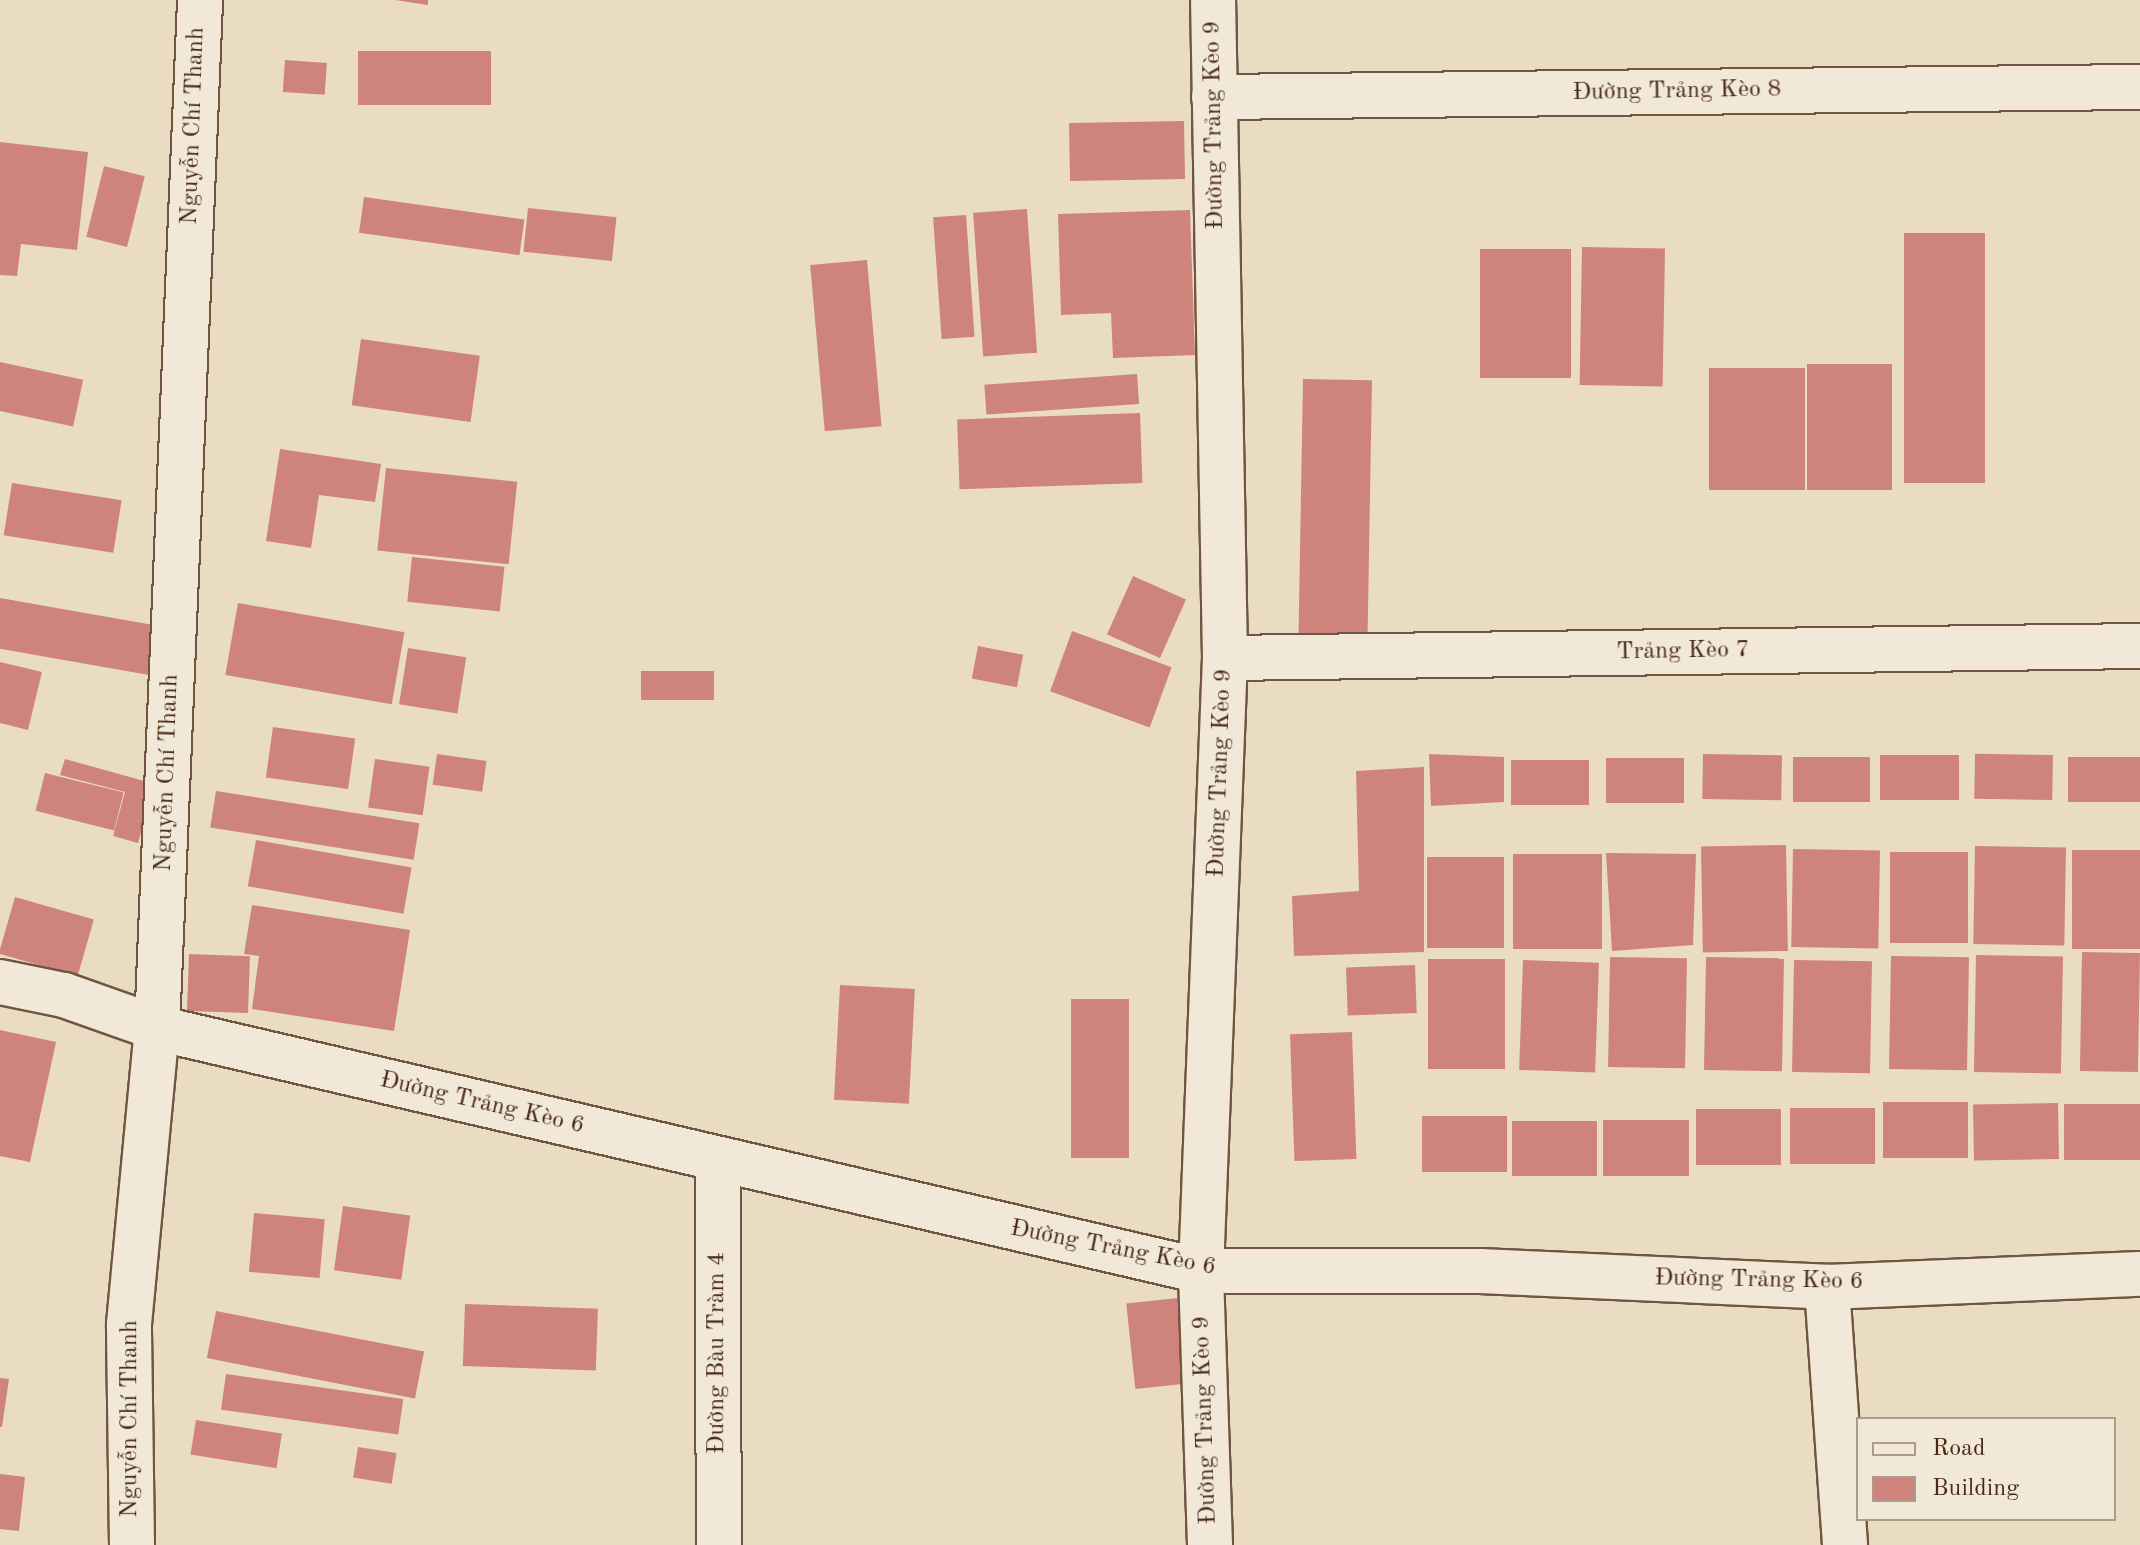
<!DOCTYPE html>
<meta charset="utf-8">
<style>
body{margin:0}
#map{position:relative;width:2140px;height:1545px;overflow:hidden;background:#eadcc3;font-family:"Old Standard TT",serif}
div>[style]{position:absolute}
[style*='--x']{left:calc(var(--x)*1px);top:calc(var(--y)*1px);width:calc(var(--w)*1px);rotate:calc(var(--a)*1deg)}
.building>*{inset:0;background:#ce847c;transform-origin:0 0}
.roads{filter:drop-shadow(2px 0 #70563f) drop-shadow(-2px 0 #70563f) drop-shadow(0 2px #70563f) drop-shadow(0 -2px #70563f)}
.street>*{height:44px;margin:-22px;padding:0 22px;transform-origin:22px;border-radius:22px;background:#f1e8d8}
span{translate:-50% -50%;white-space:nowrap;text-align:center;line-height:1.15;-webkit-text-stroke:8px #f1e8d8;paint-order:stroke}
.street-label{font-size:24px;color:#472913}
.legend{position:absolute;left:1856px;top:1417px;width:260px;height:104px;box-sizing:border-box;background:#f1e8d8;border:2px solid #ad9c89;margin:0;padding:10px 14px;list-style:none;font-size:24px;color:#472913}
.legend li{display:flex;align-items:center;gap:16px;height:40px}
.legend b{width:40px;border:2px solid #ad9c89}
</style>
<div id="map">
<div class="building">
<div style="clip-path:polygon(395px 0,428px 0,428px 5px)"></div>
<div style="left:358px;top:51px;width:133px;height:54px"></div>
<div style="left:285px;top:60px;width:42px;height:32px;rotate:4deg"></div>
<div style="left:1184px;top:121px;width:58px;height:115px;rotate:89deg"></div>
<div style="clip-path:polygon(0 142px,88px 152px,77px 250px,21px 244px,17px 276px,0 275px)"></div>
<div style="left:104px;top:166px;width:42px;height:73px;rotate:14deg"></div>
<div style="left:364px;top:197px;width:162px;height:36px;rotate:8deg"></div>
<div style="left:528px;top:208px;width:89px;height:44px;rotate:6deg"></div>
<div style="left:1027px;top:209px;width:144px;height:54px;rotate:86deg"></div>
<div style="clip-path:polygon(1190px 210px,1195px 355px,1113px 358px,1111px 313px,1061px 315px,1058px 214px)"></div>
<div style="left:966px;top:215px;width:122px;height:33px;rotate:86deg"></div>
<div style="left:1985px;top:233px;width:250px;height:81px;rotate:90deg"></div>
<div style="left:1582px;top:247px;width:83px;height:138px;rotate:1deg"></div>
<div style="left:1480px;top:249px;width:91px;height:129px"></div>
<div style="left:867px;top:260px;width:167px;height:57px;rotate:85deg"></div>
<div style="left:361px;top:339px;width:120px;height:67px;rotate:8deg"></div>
<div style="left:0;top:362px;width:85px;height:48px;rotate:12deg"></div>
<div style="left:1892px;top:364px;width:126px;height:85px;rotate:90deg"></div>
<div style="left:1805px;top:368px;width:122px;height:96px;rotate:90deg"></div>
<div style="left:1137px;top:374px;width:30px;height:153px;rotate:86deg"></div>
<div style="left:1303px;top:379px;width:69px;height:261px;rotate:1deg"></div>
<div style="left:1140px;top:413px;width:70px;height:183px;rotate:88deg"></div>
<div style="clip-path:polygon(280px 449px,381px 464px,375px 502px,319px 495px,311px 548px,266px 541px)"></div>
<div style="left:386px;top:468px;width:132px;height:83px;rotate:6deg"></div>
<div style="left:12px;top:483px;width:111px;height:53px;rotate:9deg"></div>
<div style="left:412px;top:557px;width:93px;height:45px;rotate:6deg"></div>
<div style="left:1133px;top:576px;width:58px;height:64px;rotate:24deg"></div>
<div style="left:0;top:598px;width:163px;height:50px;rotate:10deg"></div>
<div style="left:238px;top:603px;width:169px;height:73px;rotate:10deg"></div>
<div style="left:1072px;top:631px;width:106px;height:64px;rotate:20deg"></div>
<div style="left:978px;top:646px;width:46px;height:33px;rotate:11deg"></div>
<div style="left:408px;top:648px;width:59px;height:57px;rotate:9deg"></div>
<div style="clip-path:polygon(0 662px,42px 672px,28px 730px,0 723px)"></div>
<div style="left:641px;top:671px;width:73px;height:29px"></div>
<div style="left:273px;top:727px;width:83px;height:51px;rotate:8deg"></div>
<div style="left:437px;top:754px;width:50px;height:31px;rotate:8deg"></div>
<div style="clip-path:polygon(1429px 754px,1504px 757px,1504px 802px,1431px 806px)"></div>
<div style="left:1703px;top:754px;width:79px;height:45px;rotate:1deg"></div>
<div style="left:1959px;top:755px;width:45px;height:79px;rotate:90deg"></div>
<div style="left:2053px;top:755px;width:45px;height:78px;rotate:91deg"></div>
<div style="left:1870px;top:757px;width:45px;height:77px;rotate:90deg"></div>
<div style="left:2140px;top:757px;width:45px;height:72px;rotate:90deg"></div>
<div style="left:1606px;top:758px;width:78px;height:45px"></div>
<div style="clip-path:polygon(65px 759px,155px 784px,138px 843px,113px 836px,125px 792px,60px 775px)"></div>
<div style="left:375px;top:759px;width:55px;height:49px;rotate:8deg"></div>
<div style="left:1511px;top:760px;width:78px;height:45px"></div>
<div style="clip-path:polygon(1424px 767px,1424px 952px,1294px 956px,1292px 896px,1359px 891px,1356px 771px)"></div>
<div style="left:45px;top:773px;width:81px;height:39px;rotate:14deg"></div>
<div style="left:216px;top:791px;width:206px;height:37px;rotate:9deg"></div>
<div style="left:256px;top:840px;width:158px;height:47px;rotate:10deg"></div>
<div style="left:1786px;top:845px;width:106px;height:85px;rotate:89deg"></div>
<div style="left:1975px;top:846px;width:91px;height:98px;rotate:1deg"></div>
<div style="left:1793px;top:849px;width:87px;height:98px;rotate:1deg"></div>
<div style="left:2072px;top:850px;width:68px;height:99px"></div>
<div style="left:1890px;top:852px;width:78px;height:91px"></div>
<div style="clip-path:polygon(1606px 853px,1696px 854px,1693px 945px,1612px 951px)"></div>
<div style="left:1513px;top:854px;width:89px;height:95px"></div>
<div style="left:1427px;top:857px;width:77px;height:91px"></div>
<div style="left:15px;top:897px;width:82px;height:59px;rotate:16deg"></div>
<div style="clip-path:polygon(252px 905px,410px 930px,394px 1031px,252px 1009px,259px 956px,244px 954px)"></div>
<div style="left:2082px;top:952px;width:58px;height:119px;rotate:1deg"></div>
<div style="left:189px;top:954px;width:61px;height:57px;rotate:2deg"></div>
<div style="left:1976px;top:955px;width:87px;height:117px;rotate:1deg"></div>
<div style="left:1891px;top:956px;width:78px;height:113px;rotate:1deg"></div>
<div style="left:1610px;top:957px;width:77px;height:110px;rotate:1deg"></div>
<div style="left:1706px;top:957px;width:78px;height:113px;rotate:1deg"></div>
<div style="left:1428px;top:959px;width:77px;height:110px"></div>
<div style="left:1523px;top:960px;width:76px;height:110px;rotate:2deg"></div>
<div style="left:1794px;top:960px;width:78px;height:112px;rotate:1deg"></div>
<div style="left:1415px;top:965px;width:48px;height:69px;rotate:88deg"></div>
<div style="left:840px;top:985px;width:75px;height:115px;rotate:3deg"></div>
<div style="left:1071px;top:999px;width:58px;height:159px"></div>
<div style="clip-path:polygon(0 1030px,56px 1042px,30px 1162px,0 1156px)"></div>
<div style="left:1352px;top:1032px;width:127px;height:62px;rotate:88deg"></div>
<div style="left:1883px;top:1102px;width:85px;height:56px"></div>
<div style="left:2058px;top:1103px;width:56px;height:85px;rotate:89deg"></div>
<div style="left:2064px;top:1104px;width:76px;height:56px"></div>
<div style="left:1875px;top:1108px;width:56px;height:85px;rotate:90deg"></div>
<div style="left:1696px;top:1109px;width:85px;height:56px"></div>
<div style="left:1422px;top:1116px;width:85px;height:56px"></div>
<div style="left:1689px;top:1120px;width:56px;height:86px;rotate:90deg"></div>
<div style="left:1512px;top:1121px;width:85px;height:55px"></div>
<div style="left:343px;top:1206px;width:68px;height:65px;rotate:8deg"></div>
<div style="left:254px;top:1213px;width:71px;height:59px;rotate:5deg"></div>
<div style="left:1178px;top:1298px;width:86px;height:52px;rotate:84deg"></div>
<div style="left:465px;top:1304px;width:133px;height:62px;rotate:2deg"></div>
<div style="left:216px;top:1311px;width:212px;height:48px;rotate:11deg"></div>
<div style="left:226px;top:1374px;width:179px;height:36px;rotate:8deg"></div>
<div style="clip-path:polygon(0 1378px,9px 1379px,2px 1427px,0 1427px)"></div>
<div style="left:196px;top:1420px;width:87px;height:35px;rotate:9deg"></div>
<div style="left:358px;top:1447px;width:39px;height:31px;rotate:9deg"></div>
<div style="clip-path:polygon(0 1474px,25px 1477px,19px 1531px,0 1529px)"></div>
</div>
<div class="roads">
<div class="street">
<div style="--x:1214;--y:97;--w:926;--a:-0.62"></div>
<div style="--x:1225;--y:658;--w:915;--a:-0.75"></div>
<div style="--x:0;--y:982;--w:65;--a:11.5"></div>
<div style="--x:64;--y:995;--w:99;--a:19.5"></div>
<div style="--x:157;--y:1028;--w:1072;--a:13.1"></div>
<div style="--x:1201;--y:1271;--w:279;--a:0"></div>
<div style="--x:1480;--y:1271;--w:347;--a:2.6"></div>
<div style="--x:1827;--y:1287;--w:313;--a:-2.4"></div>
<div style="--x:718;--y:1160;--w:385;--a:89.9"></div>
<div style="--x:1827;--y:1287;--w:259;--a:86"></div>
<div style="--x:132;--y:1545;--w:221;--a:-90.8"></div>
<div style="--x:129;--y:1324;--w:297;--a:-84.6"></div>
<div style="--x:157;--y:1028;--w:1029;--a:-87.6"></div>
<div style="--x:1210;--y:1545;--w:274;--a:-91.9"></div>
<div style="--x:1201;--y:1271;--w:613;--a:-87.76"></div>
<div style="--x:1225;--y:658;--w:658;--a:-91.04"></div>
</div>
</div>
<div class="street-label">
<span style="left:1677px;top:92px;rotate:-1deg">Đường Trảng Kèo 8</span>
<span style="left:1215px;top:125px;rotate:-91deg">Đường Trảng Kèo 9</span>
<span style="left:194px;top:126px;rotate:-88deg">Nguyễn Chí Thanh</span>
<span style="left:1683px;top:652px;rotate:-1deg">Trảng Kèo 7</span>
<span style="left:168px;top:773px;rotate:-88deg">Nguyễn Chí Thanh</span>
<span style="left:1221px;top:773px;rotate:-88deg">Đường Trảng Kèo 9</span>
<span style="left:482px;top:1104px;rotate:13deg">Đường Trảng Kèo 6</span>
<span style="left:1113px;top:1249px;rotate:11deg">Đường Trảng Kèo 6</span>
<span style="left:1759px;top:1281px;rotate:1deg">Đường Trảng Kèo 6</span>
<span style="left:718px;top:1353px;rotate:-90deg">Đường Bàu Tràm 4</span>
<span style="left:131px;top:1419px;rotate:-90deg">Nguyễn Chí Thanh</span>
<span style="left:1206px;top:1420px;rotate:-92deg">Đường Trảng Kèo 9</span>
</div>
<ul class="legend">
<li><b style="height:10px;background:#f1e8d8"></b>Road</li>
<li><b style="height:22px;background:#ce847c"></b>Building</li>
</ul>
</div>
